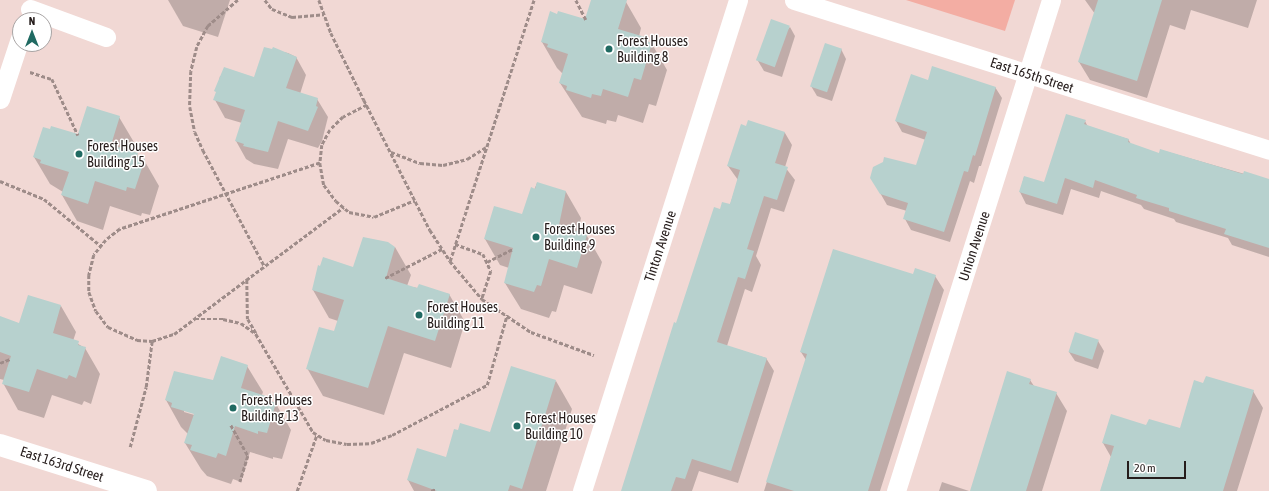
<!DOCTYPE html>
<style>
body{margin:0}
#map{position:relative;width:1269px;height:491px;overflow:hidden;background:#f1d8d4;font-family:"Asap Condensed",sans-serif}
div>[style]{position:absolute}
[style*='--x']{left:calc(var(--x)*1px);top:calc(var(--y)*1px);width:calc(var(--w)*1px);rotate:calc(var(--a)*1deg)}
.green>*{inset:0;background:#f3ada3}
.shadow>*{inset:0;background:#0003}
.building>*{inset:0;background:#b7d1ce;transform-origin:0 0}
.path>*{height:2.5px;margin-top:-1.25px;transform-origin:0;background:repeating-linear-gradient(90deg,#9e8c89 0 4px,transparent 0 6px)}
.minor>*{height:19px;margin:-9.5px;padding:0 9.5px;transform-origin:9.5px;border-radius:9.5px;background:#fff}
.major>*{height:22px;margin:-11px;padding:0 11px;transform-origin:11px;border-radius:11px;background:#fff}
.dots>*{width:11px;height:11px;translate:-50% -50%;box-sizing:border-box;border:2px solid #fff;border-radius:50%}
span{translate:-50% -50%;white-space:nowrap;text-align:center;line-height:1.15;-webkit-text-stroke:3px #fff;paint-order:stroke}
.poi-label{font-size:14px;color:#251c1b}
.left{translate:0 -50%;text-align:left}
.street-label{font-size:14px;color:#251c1b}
.north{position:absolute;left:12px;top:12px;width:40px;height:40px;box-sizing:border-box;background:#fff;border:1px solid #a8a4a4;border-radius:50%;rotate:0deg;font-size:11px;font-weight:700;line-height:16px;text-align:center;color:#251c1b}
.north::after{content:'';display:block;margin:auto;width:14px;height:18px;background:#206a62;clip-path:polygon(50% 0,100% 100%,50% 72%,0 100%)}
.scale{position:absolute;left:1127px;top:461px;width:59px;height:18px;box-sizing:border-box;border:2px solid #251c1b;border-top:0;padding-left:5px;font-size:12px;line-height:14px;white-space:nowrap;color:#251c1b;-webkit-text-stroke:3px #fff;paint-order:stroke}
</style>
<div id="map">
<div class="green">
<div style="clip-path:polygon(906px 0,1015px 0,1005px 31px)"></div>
</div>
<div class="shadow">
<div style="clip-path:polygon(168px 0,230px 0,218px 37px,183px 26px)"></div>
<div style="clip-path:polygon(592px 0,626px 2px,641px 28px,639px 37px,652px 44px,667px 70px,656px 106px,649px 104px,643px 123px,618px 115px,616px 122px,607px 120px,606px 124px,582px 117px,560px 83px,563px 74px,557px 68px,542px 42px,586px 21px)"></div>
<div style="clip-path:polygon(1085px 0,1257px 0,1248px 28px,1191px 10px,1185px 30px,1170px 25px,1147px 98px,1090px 80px,1079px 62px,1095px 14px)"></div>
<div style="clip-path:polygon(790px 27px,795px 36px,782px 77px,764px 71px,758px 61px)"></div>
<div style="clip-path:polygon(265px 48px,288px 53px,296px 57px,306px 75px,300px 94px,317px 99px,328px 117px,322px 141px,318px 148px,288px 139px,278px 169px,254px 164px,246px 159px,236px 141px,242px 123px,225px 118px,215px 100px,220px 76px,255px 78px)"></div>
<div style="clip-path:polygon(841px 49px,846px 59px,832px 101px,817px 96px,811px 86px)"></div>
<div style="clip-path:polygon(928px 81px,995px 87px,1002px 98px,981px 166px,979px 166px,974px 183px,970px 181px,950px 242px,911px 230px,905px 219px,907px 211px,887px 205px,871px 177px,917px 166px,926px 140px,902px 132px,896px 121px)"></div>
<div style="clip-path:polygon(119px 117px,135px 144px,132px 152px,144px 160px,159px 186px,150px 215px,142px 213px,141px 216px,110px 206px,103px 230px,77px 221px,62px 195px,63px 192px,50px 184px,34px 157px)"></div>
<div style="clip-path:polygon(1085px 121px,1088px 127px,1128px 139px,1131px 144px,1159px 154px,1161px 150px,1269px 181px,1269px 257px,1232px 245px,1228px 238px,1176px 222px,1174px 219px,1144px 209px,1141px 205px,1101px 191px,1099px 198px,1071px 189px,1063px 215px,1026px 204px,1020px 192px,1024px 177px,1045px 184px)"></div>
<div style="clip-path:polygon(747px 127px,785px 133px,792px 145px,785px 167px,795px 180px,784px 212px,771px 208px,756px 256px,761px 265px,752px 292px,745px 289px,727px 346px,766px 358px,774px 371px,738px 483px,699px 471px,692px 491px,622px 491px,677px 324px,720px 210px,730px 205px,738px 180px,728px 166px)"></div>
<div style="clip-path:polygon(537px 183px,566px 192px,581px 218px,578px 233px,587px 236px,602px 262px,592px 294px,564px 285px,556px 312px,552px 311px,549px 318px,521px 309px,505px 283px,509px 268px,500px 265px,485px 239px,523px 216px)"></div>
<div style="clip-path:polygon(395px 247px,411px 275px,407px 286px,449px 294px,465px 322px,451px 368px,404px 353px,384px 415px,323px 396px,307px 368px,335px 332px,338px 321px,329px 318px,313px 290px)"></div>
<div style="clip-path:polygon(914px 275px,935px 276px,944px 290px,880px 491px,764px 491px,806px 360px,801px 352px)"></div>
<div style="clip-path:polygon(61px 306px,76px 332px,73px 341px,85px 348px,100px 374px,91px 404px,84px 401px,82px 405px,52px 395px,44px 418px,18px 410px,3px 383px,4px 380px,0 379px,0 317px,20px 324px)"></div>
<div style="clip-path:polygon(1098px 341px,1104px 351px,1098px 369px,1075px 361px,1069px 352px)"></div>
<div style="clip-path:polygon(evenodd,247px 366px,263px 392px,262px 395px,276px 404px,291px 430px,282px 459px,273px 457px,273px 459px,250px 452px,241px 482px,233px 479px,231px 484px,207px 476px,201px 469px,185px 443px,188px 434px,181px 427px,166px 400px,175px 372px,214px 381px,247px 366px,184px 410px,199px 414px,198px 416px,184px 412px,184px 410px)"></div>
<div style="clip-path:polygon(1030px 380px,1034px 386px,1056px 393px,1067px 411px,1042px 491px,971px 491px)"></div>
<div style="clip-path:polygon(556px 381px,572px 409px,546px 491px,414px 491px,408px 480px,490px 434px)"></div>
<div style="clip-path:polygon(1204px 385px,1253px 391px,1263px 408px,1237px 491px,1101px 491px,1111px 457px,1103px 443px,1147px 426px,1180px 430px)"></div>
<div style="clip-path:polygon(942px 482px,969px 491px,939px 491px)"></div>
</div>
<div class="building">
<div style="clip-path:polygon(591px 0,627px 0,618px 29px,645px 37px,644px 40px,652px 43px,641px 80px,634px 78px,628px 97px,603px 89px,601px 96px,592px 94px,591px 98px,566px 90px,567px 86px,559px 83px,568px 54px,547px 47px,548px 44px,541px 42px,550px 11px,557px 14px,558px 11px,585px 19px)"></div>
<div style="clip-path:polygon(1098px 0,1162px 0,1137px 81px,1078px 62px)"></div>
<div style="left:771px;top:19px;width:20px;height:44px;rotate:20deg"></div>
<div style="left:825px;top:43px;width:18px;height:46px;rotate:19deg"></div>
<div style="clip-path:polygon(264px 47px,272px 49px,273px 47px,297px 57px,286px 88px,318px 98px,316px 106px,318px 107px,308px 131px,278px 121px,268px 152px,243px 146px,244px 144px,235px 141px,245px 110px,213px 100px,216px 92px,214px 91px,224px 67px,254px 77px)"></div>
<div style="clip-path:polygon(932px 66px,996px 87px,975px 156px,973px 155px,968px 172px,964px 171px,944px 232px,903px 219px,908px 203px,880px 194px,870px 178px,873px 167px,883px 162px,884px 157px,916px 165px,927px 132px,895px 121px,911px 74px,928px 80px)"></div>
<div style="clip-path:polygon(87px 106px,120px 116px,111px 145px,138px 153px,137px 157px,145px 159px,135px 189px,127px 187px,126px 191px,95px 181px,88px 204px,61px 195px,69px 172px,40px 163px,41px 160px,33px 157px,43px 127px,50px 129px,51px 126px,78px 134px)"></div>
<div style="clip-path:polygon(1066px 114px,1086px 120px,1084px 124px,1129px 139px,1128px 142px,1159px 153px,1160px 149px,1243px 174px,1244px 171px,1269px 179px,1269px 248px,1224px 234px,1226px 229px,1169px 211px,1169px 208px,1136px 198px,1137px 195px,1095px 180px,1093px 188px,1065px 178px,1057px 204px,1019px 192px,1024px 176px,1044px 182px)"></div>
<div style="clip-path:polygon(748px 120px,785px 132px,775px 163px,788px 167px,777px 200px,764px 196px,747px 249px,754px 251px,745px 279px,738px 277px,717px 342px,767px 358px,731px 471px,692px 459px,685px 479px,676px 477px,671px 491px,621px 491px,674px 322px,676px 323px,714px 207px,720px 209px,722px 202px,730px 204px,740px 170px,727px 166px,741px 124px,746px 126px)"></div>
<div style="clip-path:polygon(537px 182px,566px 191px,559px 225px,587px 235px,577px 268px,549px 259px,541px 286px,537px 285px,534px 292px,504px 283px,513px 248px,484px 239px,494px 206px,522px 214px,531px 187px,535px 189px)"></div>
<div style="clip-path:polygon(363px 237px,388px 242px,395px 247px,386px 278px,417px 288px,419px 284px,450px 294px,435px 341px,388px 326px,368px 388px,306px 369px,319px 327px,334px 331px,344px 300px,312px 290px,318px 265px,320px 266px,323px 257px,353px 267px)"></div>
<div style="clip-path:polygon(833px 249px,913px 274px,915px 268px,936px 275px,868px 491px,794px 491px,766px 482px,807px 354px,800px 352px)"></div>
<div style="clip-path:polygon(28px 295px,61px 305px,53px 333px,79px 341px,78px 345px,86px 347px,76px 378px,69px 375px,67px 379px,37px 369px,29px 392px,2px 384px,11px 356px,0 352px,0 316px,19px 323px)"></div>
<div style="left:1075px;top:332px;width:25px;height:21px;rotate:18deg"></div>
<div style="clip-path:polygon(221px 356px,248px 365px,241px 388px,269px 397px,268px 400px,276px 403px,267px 433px,258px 431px,258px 434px,235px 426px,226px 456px,218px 453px,216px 458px,190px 450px,192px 445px,184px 443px,194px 414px,171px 407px,172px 403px,165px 400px,174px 371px,213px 380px)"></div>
<div style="clip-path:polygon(511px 366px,556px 380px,522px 489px,510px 485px,508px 491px,437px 491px,407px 480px,417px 448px,446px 457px,454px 429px,458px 430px,460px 423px,490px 432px)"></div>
<div style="clip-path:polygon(1007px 371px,1031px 379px,1029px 384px,1057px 392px,1026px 491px,970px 491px)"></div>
<div style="clip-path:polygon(1206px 376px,1254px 390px,1223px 491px,1100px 491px,1114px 446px,1102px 443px,1111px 414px,1146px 425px,1149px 419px,1180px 428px,1194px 380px,1203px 383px)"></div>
</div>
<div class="path">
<div style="--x:238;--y:0;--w:40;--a:139"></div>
<div style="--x:208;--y:26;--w:24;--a:118"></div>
<div style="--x:197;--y:47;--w:25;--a:104"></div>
<div style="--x:191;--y:71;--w:36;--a:92"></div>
<div style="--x:190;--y:107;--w:25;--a:79"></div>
<div style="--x:195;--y:132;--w:20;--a:66"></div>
<div style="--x:203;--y:150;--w:132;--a:62.1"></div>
<div style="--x:265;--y:0;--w:11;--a:52"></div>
<div style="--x:272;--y:9;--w:22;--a:22"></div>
<div style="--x:292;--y:17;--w:32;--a:-5"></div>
<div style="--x:319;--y:0;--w:35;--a:70"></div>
<div style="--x:331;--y:33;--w:75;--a:63.8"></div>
<div style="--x:364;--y:100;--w:146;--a:63.1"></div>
<div style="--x:430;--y:230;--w:37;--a:57"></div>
<div style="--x:450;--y:261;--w:50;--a:49.9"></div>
<div style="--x:482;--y:299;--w:59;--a:34"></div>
<div style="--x:531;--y:332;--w:67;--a:20.1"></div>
<div style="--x:576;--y:0;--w:22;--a:63"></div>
<div style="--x:30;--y:72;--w:23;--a:18"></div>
<div style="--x:52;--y:79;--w:62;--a:65.1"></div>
<div style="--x:367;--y:105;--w:27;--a:153"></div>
<div style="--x:343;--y:117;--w:18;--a:135"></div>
<div style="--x:330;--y:130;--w:17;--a:118"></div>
<div style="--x:322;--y:145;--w:18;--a:96"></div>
<div style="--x:320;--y:163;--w:22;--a:80"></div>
<div style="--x:324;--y:185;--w:20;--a:53"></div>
<div style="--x:336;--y:201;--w:17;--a:40"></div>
<div style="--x:349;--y:212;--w:25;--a:11"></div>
<div style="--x:374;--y:217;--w:44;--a:-22.5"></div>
<div style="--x:391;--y:152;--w:31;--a:21"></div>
<div style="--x:420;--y:163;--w:23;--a:5"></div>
<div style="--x:443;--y:165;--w:25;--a:-14"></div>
<div style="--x:467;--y:159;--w:22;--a:-32"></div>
<div style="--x:320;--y:163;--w:211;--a:161.7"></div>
<div style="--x:120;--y:229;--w:18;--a:142"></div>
<div style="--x:106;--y:240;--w:19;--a:129"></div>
<div style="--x:94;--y:255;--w:21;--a:104"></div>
<div style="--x:89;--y:275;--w:17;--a:90"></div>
<div style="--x:89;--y:292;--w:20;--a:70"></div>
<div style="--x:96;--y:311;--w:20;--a:53"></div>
<div style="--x:108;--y:327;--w:32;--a:24"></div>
<div style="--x:137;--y:340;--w:15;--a:4"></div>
<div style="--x:152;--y:341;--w:23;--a:-18"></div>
<div style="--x:174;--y:334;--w:212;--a:-36.8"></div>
<div style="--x:0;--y:181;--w:48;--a:22.2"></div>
<div style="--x:44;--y:199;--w:74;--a:39.5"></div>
<div style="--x:455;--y:244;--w:30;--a:20"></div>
<div style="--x:483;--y:254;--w:19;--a:65"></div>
<div style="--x:491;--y:271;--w:29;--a:108"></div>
<div style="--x:450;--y:261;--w:274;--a:-72.2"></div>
<div style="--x:487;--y:262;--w:29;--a:-27"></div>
<div style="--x:385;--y:278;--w:64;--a:-27"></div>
<div style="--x:247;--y:280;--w:39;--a:89"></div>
<div style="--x:248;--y:319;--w:16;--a:60"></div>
<div style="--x:195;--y:319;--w:28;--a:0"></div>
<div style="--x:223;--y:319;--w:18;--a:13"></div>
<div style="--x:241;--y:323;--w:19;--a:36"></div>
<div style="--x:256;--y:334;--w:113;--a:59.8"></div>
<div style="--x:313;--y:432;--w:15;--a:32"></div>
<div style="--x:326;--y:440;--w:21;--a:11"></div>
<div style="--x:347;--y:444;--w:24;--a:-2"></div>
<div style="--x:371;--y:443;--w:22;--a:-21"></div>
<div style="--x:392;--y:435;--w:107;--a:-27.8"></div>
<div style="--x:487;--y:385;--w:73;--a:-74.1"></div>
<div style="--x:0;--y:363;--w:11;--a:-22"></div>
<div style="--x:231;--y:425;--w:35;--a:61"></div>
<div style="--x:248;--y:456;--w:27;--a:107"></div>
<div style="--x:130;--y:447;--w:62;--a:-75.1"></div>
<div style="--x:146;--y:387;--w:46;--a:-82.6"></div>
<div style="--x:297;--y:491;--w:60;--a:-70.7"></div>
<div style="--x:431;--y:491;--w:5;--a:-22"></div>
</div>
<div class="minor">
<div style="--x:794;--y:0;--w:498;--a:17.5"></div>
<div style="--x:30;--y:9;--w:81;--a:20.2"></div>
<div style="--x:0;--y:99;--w:64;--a:-71.8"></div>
<div style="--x:582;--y:491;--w:515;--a:-72.37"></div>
<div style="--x:896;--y:491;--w:515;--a:-72.48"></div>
</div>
<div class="major">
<div style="--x:0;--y:445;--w:153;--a:17.5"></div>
</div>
<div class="dots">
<div style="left:609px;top:49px;background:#206a62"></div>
<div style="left:79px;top:154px;background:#206a62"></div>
<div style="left:536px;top:237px;background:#206a62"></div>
<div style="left:419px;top:315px;background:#206a62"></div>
<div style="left:233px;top:408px;background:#206a62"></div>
<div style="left:517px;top:426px;background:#206a62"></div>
</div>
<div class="poi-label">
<span class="left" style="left:617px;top:49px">Forest Houses<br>Building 8</span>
<span class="left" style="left:87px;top:154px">Forest Houses<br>Building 15</span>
<span class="left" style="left:544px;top:237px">Forest Houses<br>Building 9</span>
<span class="left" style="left:427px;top:315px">Forest Houses<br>Building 11</span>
<span class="left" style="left:241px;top:408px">Forest Houses<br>Building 13</span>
<span class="left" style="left:525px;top:426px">Forest Houses<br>Building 10</span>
</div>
<div class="street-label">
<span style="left:1032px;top:75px;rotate:18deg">East 165th Street</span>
<span style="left:660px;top:246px;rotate:-72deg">Tinton Avenue</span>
<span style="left:974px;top:246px;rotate:-72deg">Union Avenue</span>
<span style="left:62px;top:464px;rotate:18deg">East 163rd Street</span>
</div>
<div class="north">N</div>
<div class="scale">20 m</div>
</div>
